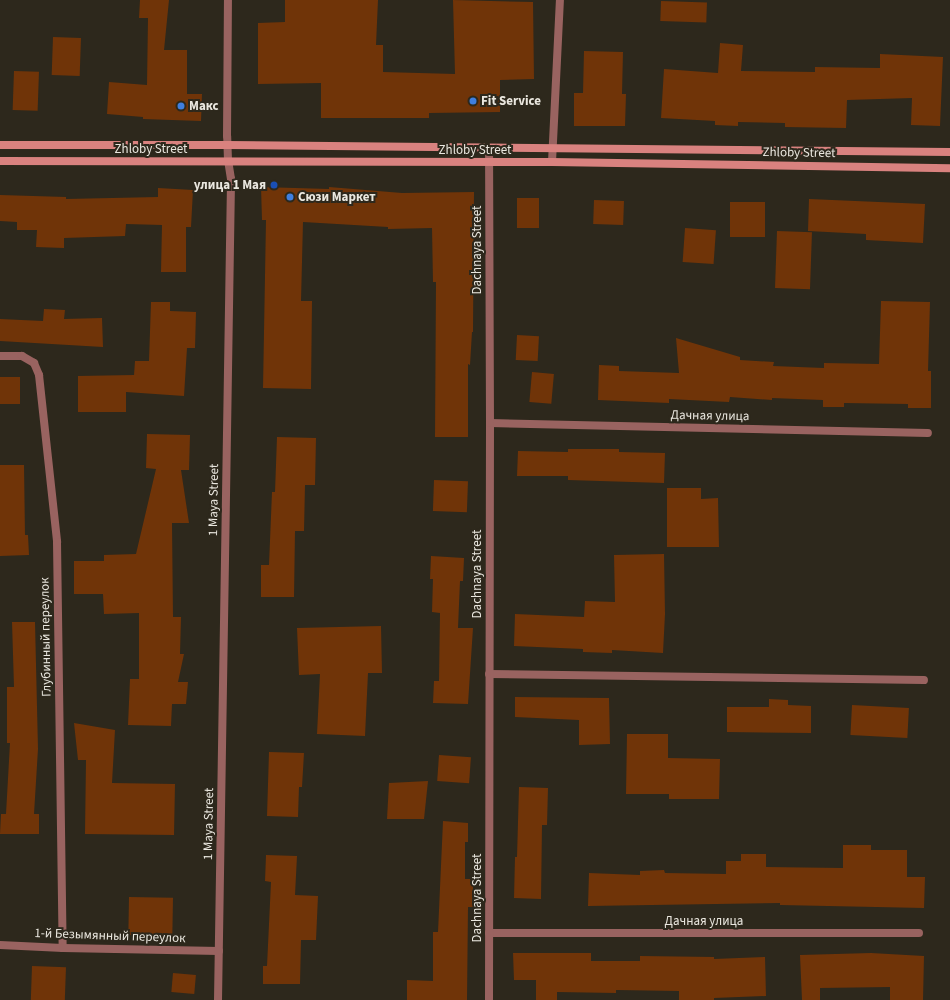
<!DOCTYPE html>
<meta charset="utf-8">
<style>
body{margin:0}
#map{position:relative;width:950px;height:1000px;overflow:hidden;background:#2d281c;font-family:"Source Sans 3",sans-serif}
div>[style]{position:absolute}
[style*='--x']{left:calc(var(--x)*1px);top:calc(var(--y)*1px);width:calc(var(--w)*1px);rotate:calc(var(--a)*1deg)}
.building>*{inset:0;background:#703408;transform-origin:0 0}
.minor>*{height:8px;margin:-4px;padding:0 4px;transform-origin:4px;border-radius:4px;background:#996360}
.secondary>*{height:8px;margin:-4px;padding:0 4px;transform-origin:4px;border-radius:4px;background:#d9827f}
.dots>*{width:11px;height:11px;translate:-50% -50%;box-sizing:border-box;border:2px solid #2d281c;border-radius:50%}
span{translate:-50% -50%;white-space:nowrap;text-align:center;line-height:1.15;-webkit-text-stroke:4px #2d281c;paint-order:stroke}
.poi-label{font-size:13px;color:#eae7df;font-weight:700}
.left{translate:0 -50%;text-align:left}
.right{translate:-100% -50%;text-align:right}
.street-label{font-size:13px;color:#eae7df}
</style>
<div id="map">
<div class="building">
<div style="clip-path:polygon(140px 0,169px 0,164px 50px,187px 50px,187px 94px,202px 94px,201px 121px,143px 119px,143px 117px,107px 114px,109px 82px,147px 85px,148px 18px,139px 18px)"></div>
<div style="clip-path:polygon(285px 0,378px 0,376px 45px,383px 45px,383px 72px,455px 74px,453px 0,533px 2px,534px 79px,500px 80px,500px 112px,429px 113px,429px 118px,321px 118px,321px 83px,258px 84px,258px 23px,285px 22px)"></div>
<div style="left:661px;top:1px;width:46px;height:20px;rotate:2deg"></div>
<div style="left:53px;top:37px;width:28px;height:38px;rotate:2deg"></div>
<div style="clip-path:polygon(720px 43px,743px 45px,741px 71px,815px 72px,815px 67px,880px 68px,880px 54px,943px 57px,940px 126px,911px 125px,912px 98px,847px 100px,846px 128px,785px 127px,785px 123px,738px 122px,738px 126px,715px 125px,715px 121px,661px 118px,664px 69px,718px 73px)"></div>
<div style="clip-path:polygon(584px 51px,623px 52px,622px 94px,626px 94px,625px 126px,574px 126px,574px 93px,583px 93px)"></div>
<div style="left:14px;top:71px;width:25px;height:39px;rotate:2deg"></div>
<div style="clip-path:polygon(261px 187px,329px 189px,329px 187px,402px 193px,474px 192px,473px 332px,472px 332px,470px 365px,468px 364px,468px 437px,435px 437px,436px 282px,433px 282px,432px 228px,388px 229px,388px 227px,303px 222px,301px 301px,312px 301px,311px 389px,263px 388px,266px 220px,262px 220px)"></div>
<div style="clip-path:polygon(158px 188px,193px 190px,191px 227px,186px 227px,186px 272px,161px 272px,162px 225px,126px 224px,125px 236px,64px 238px,64px 248px,36px 247px,37px 230px,17px 230px,17px 222px,0 221px,0 195px,66px 197px,66px 199px,158px 197px)"></div>
<div style="left:517px;top:198px;width:22px;height:30px"></div>
<div style="clip-path:polygon(809px 199px,925px 204px,923px 243px,866px 240px,866px 234px,808px 231px)"></div>
<div style="left:594px;top:200px;width:30px;height:24px;rotate:2deg"></div>
<div style="left:730px;top:202px;width:35px;height:35px"></div>
<div style="left:685px;top:228px;width:31px;height:34px;rotate:4deg"></div>
<div style="left:777px;top:231px;width:35px;height:57px;rotate:2deg"></div>
<div style="clip-path:polygon(881px 301px,930px 302px,928px 371px,931px 371px,931px 408px,908px 408px,908px 404px,844px 403px,844px 407px,823px 407px,823px 400px,772px 398px,772px 400px,730px 397px,729px 402px,669px 399px,669px 403px,598px 400px,599px 365px,619px 366px,619px 371px,679px 373px,676px 338px,740px 357px,740px 360px,774px 362px,773px 366px,824px 368px,824px 363px,879px 364px)"></div>
<div style="clip-path:polygon(151px 302px,170px 302px,170px 311px,196px 312px,195px 348px,187px 348px,184px 396px,126px 392px,126px 412px,78px 412px,78px 376px,134px 375px,135px 361px,149px 361px)"></div>
<div style="clip-path:polygon(44px 309px,65px 310px,64px 319px,102px 318px,103px 347px,0 341px,0 319px,43px 321px)"></div>
<div style="left:517px;top:335px;width:22px;height:25px;rotate:3deg"></div>
<div style="left:532px;top:372px;width:22px;height:30px;rotate:5deg"></div>
<div style="left:0;top:377px;width:20px;height:27px"></div>
<div style="clip-path:polygon(147px 434px,190px 435px,189px 470px,181px 470px,189px 523px,172px 523px,173px 617px,181px 617px,180px 654px,184px 654px,178px 682px,188px 682px,186px 704px,172px 704px,171px 726px,128px 725px,130px 679px,139px 679px,139px 613px,104px 614px,103px 594px,74px 594px,74px 561px,104px 561px,104px 555px,136px 554px,156px 469px,146px 468px)"></div>
<div style="clip-path:polygon(277px 437px,316px 438px,315px 485px,305px 485px,304px 531px,295px 531px,294px 597px,261px 597px,261px 565px,269px 565px,272px 492px,275px 492px)"></div>
<div style="clip-path:polygon(568px 449px,619px 449px,619px 452px,665px 453px,664px 483px,568px 480px,568px 476px,517px 476px,518px 451px,568px 452px)"></div>
<div style="clip-path:polygon(0 465px,24px 465px,25px 535px,28px 535px,29px 555px,0 556px)"></div>
<div style="left:434px;top:480px;width:34px;height:31px;rotate:2deg"></div>
<div style="clip-path:polygon(667px 488px,701px 488px,701px 499px,718px 498px,719px 547px,667px 547px)"></div>
<div style="clip-path:polygon(664px 554px,665px 614px,663px 653px,612px 650px,612px 653px,583px 652px,583px 649px,514px 646px,515px 614px,584px 617px,585px 601px,615px 602px,614px 555px)"></div>
<div style="clip-path:polygon(431px 556px,464px 558px,463px 581px,460px 581px,458px 628px,473px 628px,468px 704px,433px 703px,434px 681px,439px 681px,440px 613px,432px 612px,433px 579px,430px 579px)"></div>
<div style="clip-path:polygon(12px 622px,35px 622px,38px 749px,34px 814px,39px 814px,39px 834px,0 834px,1px 814px,6px 814px,10px 743px,7px 743px,7px 687px,14px 687px)"></div>
<div style="clip-path:polygon(381px 626px,382px 673px,368px 673px,365px 736px,317px 734px,320px 674px,299px 675px,297px 628px)"></div>
<div style="clip-path:polygon(515px 697px,609px 698px,610px 744px,579px 745px,579px 720px,515px 717px)"></div>
<div style="clip-path:polygon(769px 699px,788px 700px,788px 705px,811px 706px,811px 733px,727px 732px,727px 707px,769px 707px)"></div>
<div style="left:852px;top:705px;width:57px;height:30px;rotate:3deg"></div>
<div style="clip-path:polygon(74px 723px,115px 730px,112px 783px,175px 784px,174px 835px,85px 834px,86px 760px,78px 760px)"></div>
<div style="clip-path:polygon(627px 734px,668px 734px,668px 758px,720px 759px,719px 799px,669px 799px,669px 794px,626px 794px)"></div>
<div style="clip-path:polygon(269px 752px,304px 753px,302px 787px,299px 787px,298px 817px,267px 816px)"></div>
<div style="left:439px;top:755px;width:32px;height:26px;rotate:4deg"></div>
<div style="clip-path:polygon(428px 781px,424px 819px,387px 819px,389px 783px)"></div>
<div style="clip-path:polygon(519px 787px,548px 788px,547px 825px,542px 825px,541px 899px,514px 898px,515px 857px,517px 857px)"></div>
<div style="clip-path:polygon(443px 821px,468px 823px,468px 842px,465px 842px,465px 879px,473px 879px,473px 907px,468px 907px,467px 1000px,407px 1000px,407px 980px,433px 981px,433px 932px,438px 932px)"></div>
<div style="clip-path:polygon(843px 845px,871px 845px,871px 850px,907px 850px,907px 877px,925px 877px,924px 908px,780px 905px,780px 903px,588px 906px,589px 873px,640px 875px,640px 871px,664px 870px,665px 873px,726px 874px,726px 861px,741px 861px,741px 854px,766px 854px,766px 867px,843px 868px)"></div>
<div style="clip-path:polygon(266px 855px,297px 856px,295px 895px,318px 896px,316px 940px,301px 940px,300px 984px,263px 984px,263px 966px,267px 966px,271px 882px,265px 881px)"></div>
<div style="left:129px;top:897px;width:44px;height:38px;rotate:1deg"></div>
<div style="clip-path:polygon(513px 953px,591px 953px,591px 961px,640px 961px,640px 956px,714px 957px,714px 959px,765px 957px,766px 996px,714px 998px,714px 1000px,679px 1000px,679px 991px,616px 990px,616px 993px,557px 992px,557px 1000px,536px 1000px,536px 980px,514px 980px)"></div>
<div style="clip-path:polygon(871px 953px,924px 956px,923px 1000px,890px 1000px,890px 987px,820px 988px,820px 1000px,802px 1000px,800px 955px)"></div>
<div style="left:32px;top:966px;width:34px;height:34px;rotate:2deg"></div>
<div style="left:173px;top:973px;width:23px;height:19px;rotate:5deg"></div>
</div>
<div class="minor">
<div style="--x:552;--y:162;--w:162;--a:-87.2"></div>
<div style="--x:0;--y:356;--w:22;--a:0"></div>
<div style="--x:22;--y:356;--w:14;--a:30"></div>
<div style="--x:34;--y:363;--w:13;--a:67"></div>
<div style="--x:39;--y:375;--w:168;--a:83.8"></div>
<div style="--x:57;--y:542;--w:406;--a:89.2"></div>
<div style="--x:490;--y:423;--w:438;--a:1.3"></div>
<div style="--x:489;--y:674;--w:435;--a:0.8"></div>
<div style="--x:489;--y:933;--w:430;--a:0"></div>
<div style="--x:0;--y:945;--w:63;--a:2.7"></div>
<div style="--x:63;--y:948;--w:156;--a:1.1"></div>
<div style="--x:218;--y:1000;--w:821;--a:-89.09"></div>
<div style="--x:231;--y:179;--w:19;--a:-99"></div>
<div style="--x:228;--y:160;--w:24;--a:-92"></div>
<div style="--x:227;--y:136;--w:136;--a:-89.6"></div>
<div style="--x:489;--y:1000;--w:577;--a:-89.9"></div>
<div style="--x:490;--y:423;--w:275;--a:-90.2"></div>
</div>
<div class="secondary">
<div style="--x:0;--y:145;--w:227;--a:0"></div>
<div style="--x:227;--y:145;--w:723;--a:0.55"></div>
<div style="--x:0;--y:161;--w:552;--a:0.1"></div>
<div style="--x:552;--y:162;--w:398;--a:0.9"></div>
</div>
<div class="dots">
<div style="left:473px;top:101px;background:#3f7fe0"></div>
<div style="left:181px;top:106px;background:#3f7fe0"></div>
<div style="left:274px;top:185px;background:#1a4fb4"></div>
<div style="left:290px;top:197px;background:#3f7fe0"></div>
</div>
<div class="poi-label">
<span class="left" style="left:481px;top:101px">Fit Service</span>
<span class="left" style="left:189px;top:106px">Макс</span>
<span class="right" style="left:266px;top:185px">улица 1 Мая</span>
<span class="left" style="left:298px;top:197px">Сюзи Маркет</span>
</div>
<div class="street-label">
<span style="left:151px;top:149px">Zhloby Street</span>
<span style="left:475px;top:150px">Zhloby Street</span>
<span style="left:799px;top:153px;rotate:1deg">Zhloby Street</span>
<span style="left:477px;top:250px;rotate:-90deg">Dachnaya Street</span>
<span style="left:710px;top:416px;rotate:1deg">Дачная улица</span>
<span style="left:214px;top:500px;rotate:-89deg">1 Maya Street</span>
<span style="left:477px;top:574px;rotate:-90deg">Dachnaya Street</span>
<span style="left:46px;top:637px;rotate:-91deg">Глубинный переулок</span>
<span style="left:209px;top:824px;rotate:-89deg">1 Maya Street</span>
<span style="left:477px;top:898px;rotate:-90deg">Dachnaya Street</span>
<span style="left:704px;top:921px">Дачная улица</span>
<span style="left:110px;top:936px;rotate:2deg">1-й Безымянный переулок</span>
</div>
</div>
